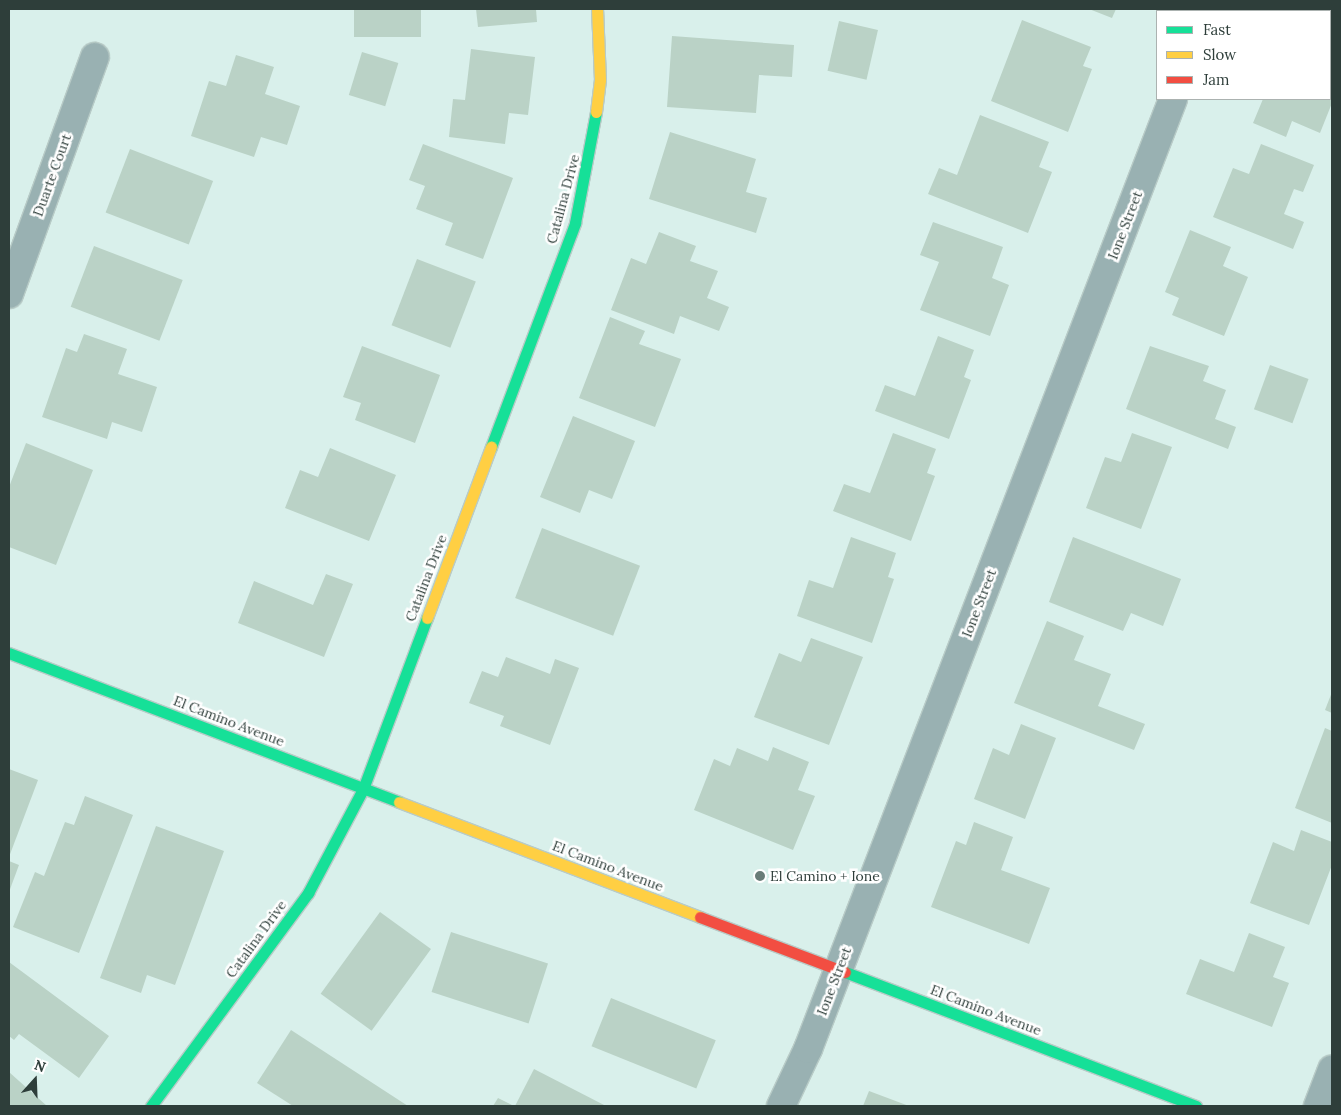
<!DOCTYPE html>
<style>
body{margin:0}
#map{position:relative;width:1341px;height:1115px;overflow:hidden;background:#d9f0eb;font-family:Lora,serif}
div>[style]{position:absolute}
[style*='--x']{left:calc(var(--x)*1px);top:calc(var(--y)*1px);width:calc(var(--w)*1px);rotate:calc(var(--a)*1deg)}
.building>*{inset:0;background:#bad2c6;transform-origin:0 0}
.roads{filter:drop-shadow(1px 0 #b8cbc7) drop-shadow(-1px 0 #b8cbc7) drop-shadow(0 1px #b8cbc7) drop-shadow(0 -1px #b8cbc7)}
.street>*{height:28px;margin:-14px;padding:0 14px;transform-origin:14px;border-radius:14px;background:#99b1b2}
.fast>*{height:11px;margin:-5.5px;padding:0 5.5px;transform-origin:5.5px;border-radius:5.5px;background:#16e098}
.slow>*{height:11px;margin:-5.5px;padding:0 5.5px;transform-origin:5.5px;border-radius:5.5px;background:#ffcf43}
.jam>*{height:11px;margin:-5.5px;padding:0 5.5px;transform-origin:5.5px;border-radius:5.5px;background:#f24e42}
.dots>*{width:14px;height:14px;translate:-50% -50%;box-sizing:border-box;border:2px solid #fff;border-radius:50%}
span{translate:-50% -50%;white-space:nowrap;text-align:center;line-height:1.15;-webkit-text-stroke:5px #fff;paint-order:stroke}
.street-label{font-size:14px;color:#2e3e3a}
.poi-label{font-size:14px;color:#2e3e3a}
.left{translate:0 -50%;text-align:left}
.frame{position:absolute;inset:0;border:10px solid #2e3e3a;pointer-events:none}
.legend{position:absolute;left:1156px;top:10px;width:175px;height:90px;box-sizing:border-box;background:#fff;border:1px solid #abb2b0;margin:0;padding:6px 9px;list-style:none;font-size:15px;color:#2e3e3a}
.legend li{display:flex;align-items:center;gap:10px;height:25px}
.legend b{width:25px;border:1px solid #abb2b0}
.north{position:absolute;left:10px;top:1055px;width:50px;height:50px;-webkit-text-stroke:4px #fff;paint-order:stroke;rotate:20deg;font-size:14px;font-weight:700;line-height:20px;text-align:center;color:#2e3e3a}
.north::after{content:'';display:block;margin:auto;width:18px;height:22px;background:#2e3e3a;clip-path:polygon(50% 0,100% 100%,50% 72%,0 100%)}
</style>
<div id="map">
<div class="building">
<div style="left:354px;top:9px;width:67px;height:28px"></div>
<div style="clip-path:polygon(476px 9px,536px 9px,537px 22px,478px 27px)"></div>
<div style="clip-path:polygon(1089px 9px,1116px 9px,1112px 18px)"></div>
<div style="clip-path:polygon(1296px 9px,1332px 9px,1332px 39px,1330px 11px)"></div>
<div style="clip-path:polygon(1022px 20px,1091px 47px,1083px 66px,1092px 69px,1068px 132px,991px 101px)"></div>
<div style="left:839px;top:21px;width:40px;height:51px;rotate:13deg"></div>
<div style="clip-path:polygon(672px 36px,794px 45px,792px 77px,759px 75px,756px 113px,667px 107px)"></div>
<div style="clip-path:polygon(471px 49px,535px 57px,528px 115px,509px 113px,505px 144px,449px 137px,453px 99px,465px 100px)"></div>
<div style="left:362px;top:52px;width:38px;height:45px;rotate:17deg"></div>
<div style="clip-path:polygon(1330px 54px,1332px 103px,1320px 133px,1292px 121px,1286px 137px,1253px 123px,1263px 99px,1330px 99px)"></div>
<div style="clip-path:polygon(236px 55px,274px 67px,265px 94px,300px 106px,287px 145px,261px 137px,254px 157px,191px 136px,209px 81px,226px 86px)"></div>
<div style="clip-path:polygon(980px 115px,1049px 142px,1039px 167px,1052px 172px,1028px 233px,928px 194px,939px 168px,957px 175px)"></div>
<div style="clip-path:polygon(670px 132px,756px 159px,746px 192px,767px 198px,756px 233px,649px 199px)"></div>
<div style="clip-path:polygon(423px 144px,513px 178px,483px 259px,445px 245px,453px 223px,416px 209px,425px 186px,409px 180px)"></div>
<div style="clip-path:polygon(1261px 144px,1314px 165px,1303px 192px,1294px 189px,1284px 214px,1304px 222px,1293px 249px,1213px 217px,1233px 168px,1249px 174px)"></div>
<div style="left:130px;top:149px;width:89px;height:68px;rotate:21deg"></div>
<div style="clip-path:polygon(933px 222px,1003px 247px,992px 278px,1009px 285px,990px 336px,920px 310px,939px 262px,920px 255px)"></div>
<div style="clip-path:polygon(1190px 230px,1231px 247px,1223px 266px,1248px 277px,1224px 336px,1172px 315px,1179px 298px,1165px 292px)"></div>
<div style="clip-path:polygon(659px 232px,696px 246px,690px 261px,718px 271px,707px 298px,729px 307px,719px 331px,680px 316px,674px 334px,611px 310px,631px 258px,646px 264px)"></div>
<div style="left:94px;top:246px;width:95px;height:65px;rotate:21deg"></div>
<div style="left:417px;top:259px;width:63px;height:71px;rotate:21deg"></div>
<div style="clip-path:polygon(610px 317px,645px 331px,639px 344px,681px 359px,655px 427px,579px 398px)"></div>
<div style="clip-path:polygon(84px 334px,127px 349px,118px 374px,157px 387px,142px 432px,112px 422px,107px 439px,42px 417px,66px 348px,77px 352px)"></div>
<div style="clip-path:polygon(938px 336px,974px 350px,964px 377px,971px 380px,949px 439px,875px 411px,885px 385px,915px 396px)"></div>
<div style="clip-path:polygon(362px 346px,440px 375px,415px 443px,355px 420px,361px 403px,343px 397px)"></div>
<div style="clip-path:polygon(1150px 346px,1209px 366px,1203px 381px,1226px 390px,1215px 419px,1236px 427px,1228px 449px,1126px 409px)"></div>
<div style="left:1270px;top:365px;width:41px;height:47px;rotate:20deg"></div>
<div style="clip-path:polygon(573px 416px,635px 441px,612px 499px,589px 490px,580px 513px,540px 497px)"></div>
<div style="clip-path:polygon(893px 433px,936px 449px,927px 473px,935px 476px,911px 541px,833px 511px,844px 484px,870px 493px)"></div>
<div style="clip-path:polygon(1132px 433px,1172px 447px,1141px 529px,1086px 508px,1105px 457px,1121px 462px)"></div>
<div style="clip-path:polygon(26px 443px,93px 470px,56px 565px,9px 547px,9px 487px)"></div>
<div style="clip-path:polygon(330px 448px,396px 475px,369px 541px,285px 508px,300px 470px,318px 477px)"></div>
<div style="left:542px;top:528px;width:105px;height:75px;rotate:21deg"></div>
<div style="clip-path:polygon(851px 537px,896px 553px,888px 577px,894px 579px,872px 643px,797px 616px,809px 580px,833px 588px)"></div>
<div style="clip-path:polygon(1073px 537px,1181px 579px,1163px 626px,1131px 613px,1123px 631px,1049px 602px)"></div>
<div style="clip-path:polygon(326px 574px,353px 584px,324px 657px,238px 623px,254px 581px,313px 605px)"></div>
<div style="clip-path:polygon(1047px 621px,1084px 636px,1074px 660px,1111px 674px,1098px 706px,1145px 724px,1134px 750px,1014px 703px)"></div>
<div style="clip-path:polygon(811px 638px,863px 657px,829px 745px,754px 717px,779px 653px,801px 662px)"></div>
<div style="clip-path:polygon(506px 657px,550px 674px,555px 659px,579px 668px,550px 745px,500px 726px,504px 716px,469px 703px,482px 671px,498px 677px)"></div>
<div style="clip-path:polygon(1332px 692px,1332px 713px,1325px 710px)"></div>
<div style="clip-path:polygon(1021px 724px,1056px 738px,1025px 819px,974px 799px,993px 748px,1009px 755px)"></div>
<div style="clip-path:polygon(1325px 728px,1332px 731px,1332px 823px,1295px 808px)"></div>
<div style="clip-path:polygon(773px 747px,809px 762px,798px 790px,815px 796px,793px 850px,694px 810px,714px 759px,730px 766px,737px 748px,768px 761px)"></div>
<div style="clip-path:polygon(9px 769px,38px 780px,9px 857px)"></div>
<div style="clip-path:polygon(85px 796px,133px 815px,79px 953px,13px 927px,35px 872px,44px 876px,65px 822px,74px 825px)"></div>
<div style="clip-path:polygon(974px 822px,1013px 837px,1001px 870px,1050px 888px,1029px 944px,931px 907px,956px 841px,966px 845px)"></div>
<div style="clip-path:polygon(156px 826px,224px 851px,175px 985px,147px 975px,141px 993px,100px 978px)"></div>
<div style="clip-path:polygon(1301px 830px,1332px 842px,1332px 865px,1309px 925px,1250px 903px,1273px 842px,1294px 851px)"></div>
<div style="clip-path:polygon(9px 861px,19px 865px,9px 892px)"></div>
<div style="left:380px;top:912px;width:63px;height:101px;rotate:36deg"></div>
<div style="left:451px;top:932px;width:102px;height:63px;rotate:18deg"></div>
<div style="clip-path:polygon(1249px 933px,1285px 947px,1273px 977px,1289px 983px,1272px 1027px,1186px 994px,1200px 959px,1234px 972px)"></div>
<div style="clip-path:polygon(9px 962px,109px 1036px,79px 1078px,19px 1034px,14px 1040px,9px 1036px)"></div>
<div style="left:611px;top:998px;width:113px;height:52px;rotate:22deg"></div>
<div style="clip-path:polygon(291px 1030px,408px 1106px,293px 1106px,257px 1083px)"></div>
<div style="clip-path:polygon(534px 1069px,606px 1106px,515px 1106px)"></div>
<div style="clip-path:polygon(9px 1072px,47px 1106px,9px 1106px)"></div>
<div style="clip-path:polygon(869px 1091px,909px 1106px,863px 1106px)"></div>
<div style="clip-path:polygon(498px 1098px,514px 1106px,493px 1106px)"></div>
</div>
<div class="roads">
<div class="street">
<div style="--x:1214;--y:11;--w:2;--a:-63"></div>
<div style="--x:9;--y:294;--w:252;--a:-70.1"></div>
<div style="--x:781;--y:1106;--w:63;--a:-64.7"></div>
<div style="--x:808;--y:1049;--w:1018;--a:-68.98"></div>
<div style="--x:1318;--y:1106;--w:39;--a:-69"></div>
</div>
<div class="fast">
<div style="--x:491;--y:447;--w:239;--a:-69.4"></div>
<div style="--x:575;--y:223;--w:113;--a:-79.3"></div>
<div style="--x:9;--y:653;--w:417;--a:20.9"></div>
<div style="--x:845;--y:972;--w:376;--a:20.9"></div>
<div style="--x:151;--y:1106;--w:265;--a:-53.6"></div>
<div style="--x:308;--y:893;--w:118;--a:-62.1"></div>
<div style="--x:363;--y:789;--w:183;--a:-69.5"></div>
</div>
<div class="slow">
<div style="--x:596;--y:112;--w:32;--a:-83"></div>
<div style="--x:600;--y:80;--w:71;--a:-92.4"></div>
<div style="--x:427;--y:618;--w:183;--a:-69.5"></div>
<div style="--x:399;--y:802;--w:322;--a:20.9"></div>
</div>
<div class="jam">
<div style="--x:700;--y:917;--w:155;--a:20.8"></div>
</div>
</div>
<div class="dots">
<div style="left:760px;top:876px;background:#6a7c78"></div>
</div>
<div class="street-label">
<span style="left:52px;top:175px;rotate:-70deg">Duarte Court</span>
<span style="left:563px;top:199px;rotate:-75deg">Catalina Drive</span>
<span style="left:1125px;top:225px;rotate:-69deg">Ione Street</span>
<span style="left:426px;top:578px;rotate:-69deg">Catalina Drive</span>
<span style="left:979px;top:603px;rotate:-69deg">Ione Street</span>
<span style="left:229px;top:721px;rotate:21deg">El Camino Avenue</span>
<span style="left:608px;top:866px;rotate:21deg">El Camino Avenue</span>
<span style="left:256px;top:939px;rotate:-54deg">Catalina Drive</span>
<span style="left:834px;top:981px;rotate:-69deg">Ione Street</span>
<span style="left:986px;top:1010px;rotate:21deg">El Camino Avenue</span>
</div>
<div class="poi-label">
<span class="left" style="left:770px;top:876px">El Camino + Ione</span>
</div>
<div class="frame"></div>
<ul class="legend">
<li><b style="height:6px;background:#16e098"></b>Fast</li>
<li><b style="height:6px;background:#ffcf43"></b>Slow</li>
<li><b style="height:6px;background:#f24e42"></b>Jam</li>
</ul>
<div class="north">N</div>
</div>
